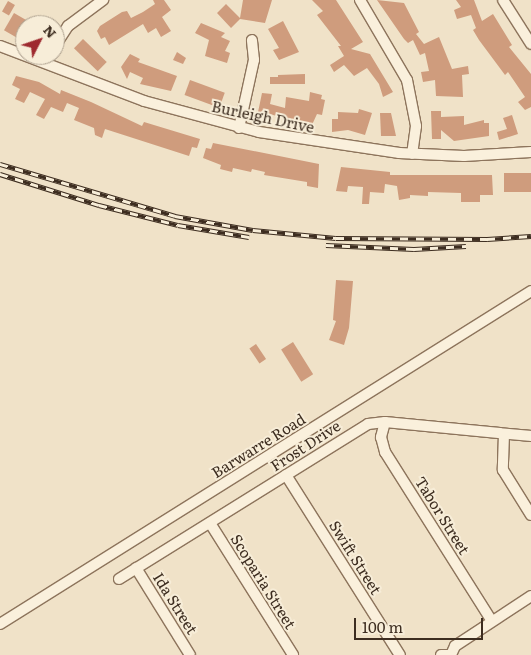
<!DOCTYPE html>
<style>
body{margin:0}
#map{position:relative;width:531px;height:655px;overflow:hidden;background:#f0e2c8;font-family:Literata,serif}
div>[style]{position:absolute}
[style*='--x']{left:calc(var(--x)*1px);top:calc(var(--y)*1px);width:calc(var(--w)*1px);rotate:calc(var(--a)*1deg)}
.building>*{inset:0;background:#cf9c7d;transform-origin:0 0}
.roads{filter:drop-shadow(1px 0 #8d745c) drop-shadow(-1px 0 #8d745c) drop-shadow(0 1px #8d745c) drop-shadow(0 -1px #8d745c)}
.street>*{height:10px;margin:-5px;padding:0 5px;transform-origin:5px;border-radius:5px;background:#faf0dc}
.rail>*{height:4.5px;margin-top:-2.25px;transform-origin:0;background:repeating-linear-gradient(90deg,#f7edd8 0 8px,#3d2d20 0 16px);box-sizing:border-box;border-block:1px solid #3d2d20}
span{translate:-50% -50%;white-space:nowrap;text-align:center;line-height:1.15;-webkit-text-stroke:4px #f7edd8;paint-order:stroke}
.street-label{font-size:15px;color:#3d2d20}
.north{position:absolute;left:15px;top:15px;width:50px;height:50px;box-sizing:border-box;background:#f7edd8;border:1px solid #ada08e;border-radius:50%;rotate:49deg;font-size:14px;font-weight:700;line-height:20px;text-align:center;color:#3d2d20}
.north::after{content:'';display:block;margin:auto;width:18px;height:22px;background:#9e2a2f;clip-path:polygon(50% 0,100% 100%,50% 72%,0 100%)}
.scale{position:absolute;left:354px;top:618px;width:129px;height:22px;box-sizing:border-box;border:2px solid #3d2d20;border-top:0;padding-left:6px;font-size:15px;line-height:18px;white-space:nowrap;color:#3d2d20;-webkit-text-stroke:4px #f7edd8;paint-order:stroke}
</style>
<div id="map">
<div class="building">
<div style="clip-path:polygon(153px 0,164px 0,171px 10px,162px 17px,171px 31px,161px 37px,156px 28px,148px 33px,143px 24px,109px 45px,105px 37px,101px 39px,97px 31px,100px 26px,122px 12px,127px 11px,131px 18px,143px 12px,155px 4px)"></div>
<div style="clip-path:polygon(243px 0,272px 0,265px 23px,240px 19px,231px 28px,217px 13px,226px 4px,240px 18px)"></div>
<div style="clip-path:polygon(312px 0,336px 0,363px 42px,351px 49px,370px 54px,393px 92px,383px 97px,379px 84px,367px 68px,354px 76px,344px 65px,334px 72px,330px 65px,344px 56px,338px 46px,341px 46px,317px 15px,323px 11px)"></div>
<div style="clip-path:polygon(377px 0,404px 3px,419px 32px,416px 34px,424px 44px,439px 37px,452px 69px,468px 66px,469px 74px,462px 75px,463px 97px,436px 96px,435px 80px,423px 82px,421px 72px,429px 71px,425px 53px,420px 55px,413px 40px,408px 43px,404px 39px)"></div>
<div style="clip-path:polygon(456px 0,474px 0,482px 21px,493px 14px,512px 45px,509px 47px,531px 74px,531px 107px,525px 110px,518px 102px,525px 97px,508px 72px,505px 75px,479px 40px,473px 30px,476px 28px,471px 15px,457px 19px,454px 10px,461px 7px)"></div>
<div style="left:8px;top:1px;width:8px;height:12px;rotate:30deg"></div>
<div style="left:14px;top:13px;width:16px;height:20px;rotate:30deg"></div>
<div style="clip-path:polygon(283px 21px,299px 52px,279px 60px,273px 50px,279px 48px,268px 29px)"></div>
<div style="clip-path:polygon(201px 23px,225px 33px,221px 37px,230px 41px,225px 51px,230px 53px,227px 63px,205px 56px,209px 40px,195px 33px)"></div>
<div style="left:83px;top:39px;width:33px;height:13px;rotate:44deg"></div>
<div style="clip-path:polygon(177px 52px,186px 58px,183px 64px,173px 60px)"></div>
<div style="clip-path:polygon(130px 54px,140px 59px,138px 62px,177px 76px,171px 91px,140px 84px,143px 78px,130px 72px,127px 79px,121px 67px)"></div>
<div style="clip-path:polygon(305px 74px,305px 84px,270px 84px,270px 77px,278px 77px,278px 75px)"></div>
<div style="clip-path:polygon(16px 76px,39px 82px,60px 94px,61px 90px,91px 102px,142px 126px,144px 122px,200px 139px,197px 148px,192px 147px,189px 156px,105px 129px,102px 138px,95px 135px,94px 128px,74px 120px,79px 108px,67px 103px,63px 112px,51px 107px,44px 119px,36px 115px,45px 99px,30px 92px,24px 103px,15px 99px,20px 89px,12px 85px)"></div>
<div style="left:190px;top:80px;width:37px;height:16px;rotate:20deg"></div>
<div style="clip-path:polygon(310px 92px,322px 95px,321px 99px,325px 100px,322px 115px,317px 114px,311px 127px,267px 113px,266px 119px,257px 117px,262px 93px,272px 94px,270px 104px,285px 108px,286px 97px,309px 101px)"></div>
<div style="clip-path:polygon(359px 109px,372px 113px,365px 135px,348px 130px,332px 132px,332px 119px,338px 119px,338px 112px,358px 113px)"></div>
<div style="clip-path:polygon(431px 111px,441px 111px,441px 117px,464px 116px,464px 125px,484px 120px,484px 123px,489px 123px,489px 136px,454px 141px,441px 130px,441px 139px,432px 139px)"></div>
<div style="clip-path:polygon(380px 113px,391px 113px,396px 136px,381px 136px)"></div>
<div style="clip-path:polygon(512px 115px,518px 134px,499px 140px,497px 132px,507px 129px,503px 118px)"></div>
<div style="clip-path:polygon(213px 143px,319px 164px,318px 188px,307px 186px,307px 182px,264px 175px,265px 172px,252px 169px,251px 172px,233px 168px,232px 172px,220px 169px,221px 165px,203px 158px,206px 148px,211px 149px)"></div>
<div style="clip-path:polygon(341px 167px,390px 172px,390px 175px,492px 175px,493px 195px,480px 195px,480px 202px,461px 202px,461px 193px,428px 192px,428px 196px,410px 195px,410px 198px,399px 200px,397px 186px,385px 184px,384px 193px,370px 192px,369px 204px,362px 204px,363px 187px,348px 186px,347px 192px,336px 191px)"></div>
<div style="left:531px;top:173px;width:19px;height:27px;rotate:90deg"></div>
<div style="clip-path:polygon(336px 280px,353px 281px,349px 328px,344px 345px,329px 340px,336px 321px,333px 320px)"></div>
<div style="left:293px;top:342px;width:38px;height:14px;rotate:58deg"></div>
<div style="left:256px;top:344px;width:18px;height:8px;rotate:56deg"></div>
</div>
<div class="roads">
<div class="street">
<div style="--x:360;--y:0;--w:93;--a:59.6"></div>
<div style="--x:407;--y:80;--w:47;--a:78.9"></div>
<div style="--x:416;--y:126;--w:28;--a:98"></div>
<div style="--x:503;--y:0;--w:52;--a:57.5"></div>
<div style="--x:0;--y:46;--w:154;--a:20.9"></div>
<div style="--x:144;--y:101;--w:119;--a:15.1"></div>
<div style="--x:259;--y:132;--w:142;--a:8.5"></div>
<div style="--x:399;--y:153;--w:65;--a:2.6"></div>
<div style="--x:464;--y:156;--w:67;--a:-3.4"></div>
<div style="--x:55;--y:46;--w:24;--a:-57"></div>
<div style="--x:68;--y:26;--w:44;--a:-36.6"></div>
<div style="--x:239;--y:128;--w:70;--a:-77.6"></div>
<div style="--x:254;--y:60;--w:20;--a:-96"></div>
<div style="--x:385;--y:422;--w:16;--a:105"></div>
<div style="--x:381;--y:437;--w:16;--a:75"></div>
<div style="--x:385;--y:452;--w:200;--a:57.7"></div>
<div style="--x:504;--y:434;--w:36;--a:92"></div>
<div style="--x:503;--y:470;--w:53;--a:58.1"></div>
<div style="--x:286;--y:475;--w:213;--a:57.7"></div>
<div style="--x:210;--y:523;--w:156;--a:57.8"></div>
<div style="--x:136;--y:568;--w:102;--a:58.2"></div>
<div style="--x:119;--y:579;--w:293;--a:-31.9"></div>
<div style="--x:368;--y:424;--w:17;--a:-7"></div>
<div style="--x:385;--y:422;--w:147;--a:5.5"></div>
<div style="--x:0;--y:624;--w:627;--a:-32.09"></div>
<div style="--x:441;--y:655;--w:10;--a:0"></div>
<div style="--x:451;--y:655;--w:10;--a:-66"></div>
<div style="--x:455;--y:646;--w:91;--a:-33.3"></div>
</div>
</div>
<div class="rail">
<div style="--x:0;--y:164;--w:183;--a:16.5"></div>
<div style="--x:175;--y:216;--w:79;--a:10.2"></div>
<div style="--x:253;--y:230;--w:83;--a:5.5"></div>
<div style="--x:336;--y:238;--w:151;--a:0.4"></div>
<div style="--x:487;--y:239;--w:44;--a:-3.9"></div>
<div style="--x:0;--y:174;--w:104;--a:17.4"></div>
<div style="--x:99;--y:205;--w:81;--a:14.2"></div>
<div style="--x:178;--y:225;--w:72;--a:9.6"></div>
<div style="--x:326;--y:245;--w:88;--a:2.6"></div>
<div style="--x:414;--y:249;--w:52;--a:-3.3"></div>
</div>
<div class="street-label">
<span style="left:263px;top:116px;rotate:12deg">Burleigh Drive</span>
<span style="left:258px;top:445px;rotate:-32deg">Barwarre Road</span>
<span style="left:305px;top:445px;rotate:-33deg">Frost Drive</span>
<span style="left:443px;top:515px;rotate:58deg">Tabor Street</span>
<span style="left:356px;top:557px;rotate:58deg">Swift Street</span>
<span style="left:264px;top:581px;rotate:58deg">Scoparia Street</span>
<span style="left:176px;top:603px;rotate:58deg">Ida Street</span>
</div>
<div class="north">N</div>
<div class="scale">100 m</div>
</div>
